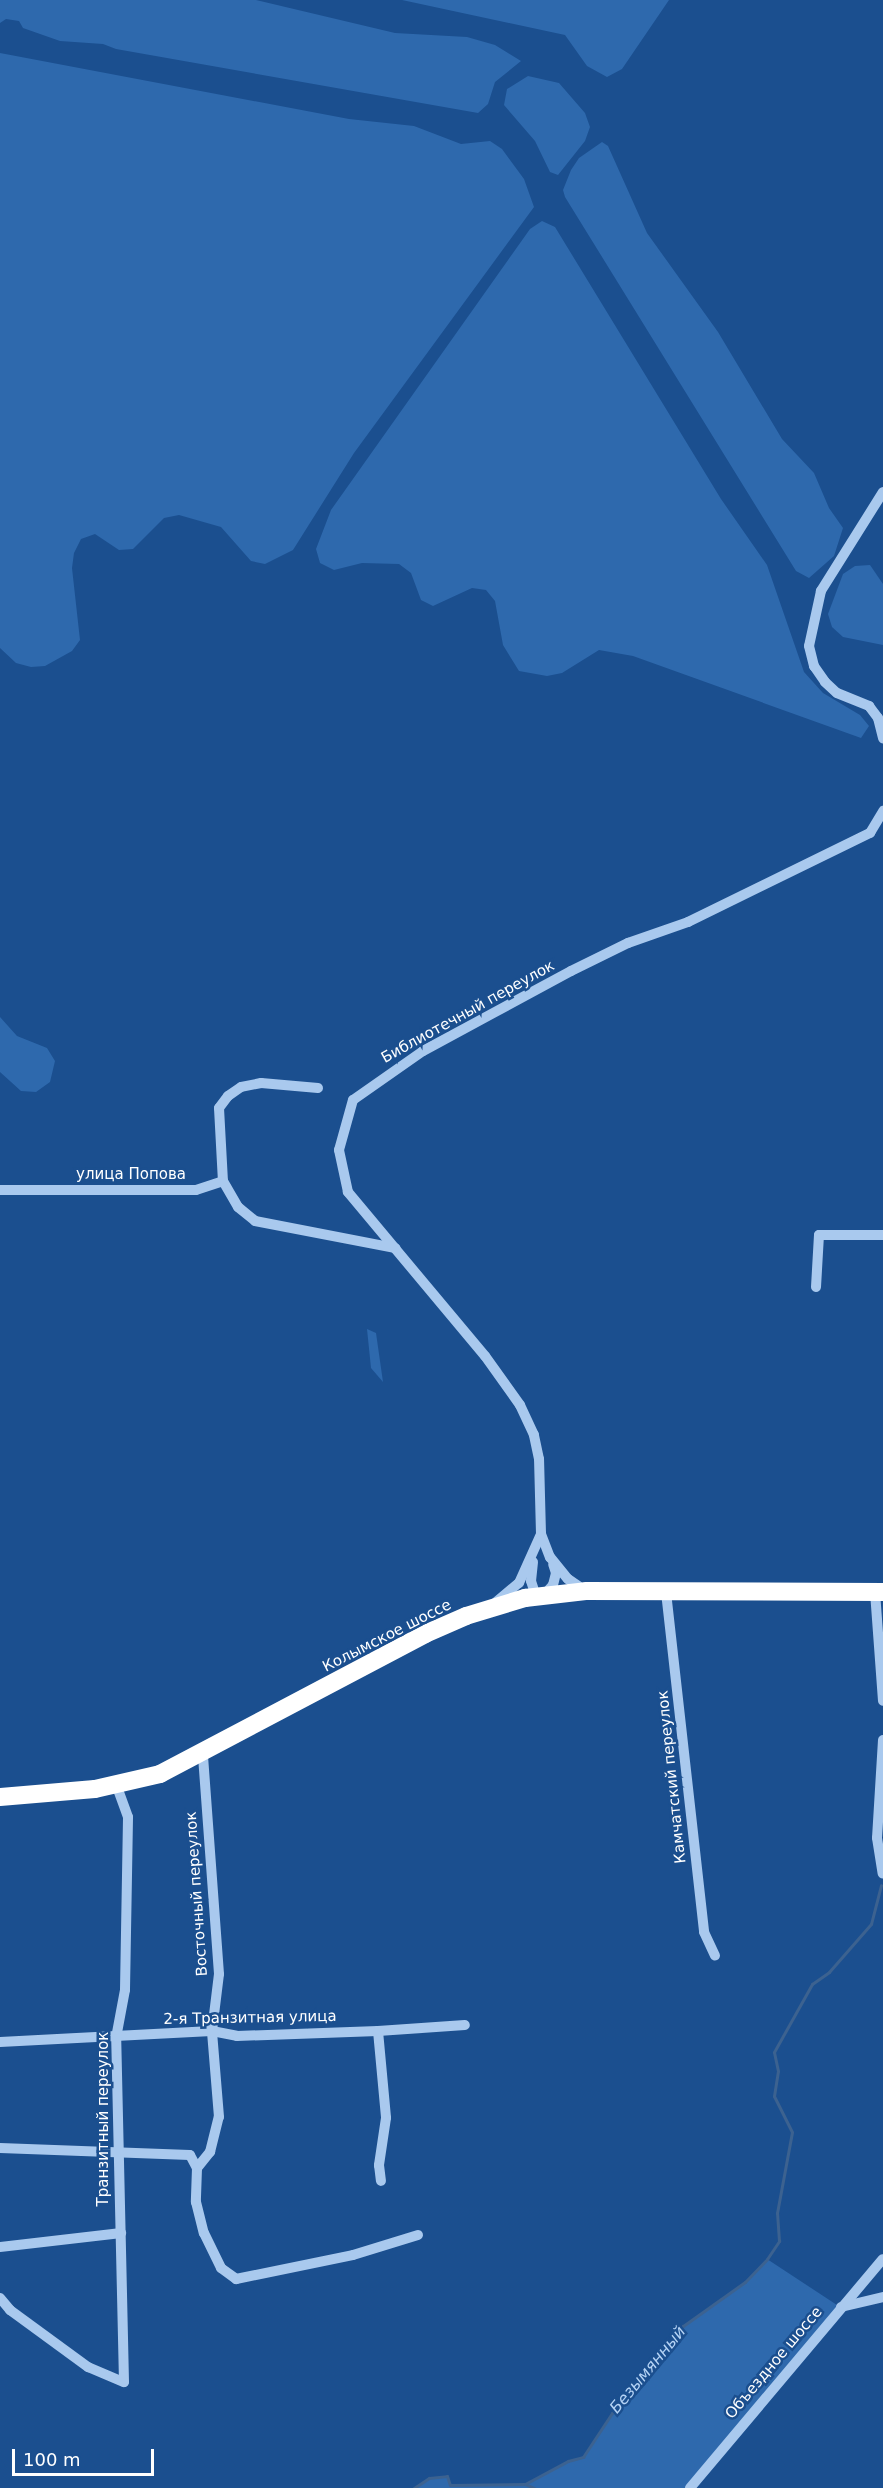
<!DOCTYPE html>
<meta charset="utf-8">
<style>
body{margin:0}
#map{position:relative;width:883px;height:2488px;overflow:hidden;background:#1b4f8f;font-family:"DejaVu Sans",sans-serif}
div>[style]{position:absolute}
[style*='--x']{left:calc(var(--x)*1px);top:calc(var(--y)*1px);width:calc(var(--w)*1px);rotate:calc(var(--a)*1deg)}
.green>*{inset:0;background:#2e69ad}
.stream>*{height:3px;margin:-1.5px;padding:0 1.5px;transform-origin:1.5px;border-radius:1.5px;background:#3c6290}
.minor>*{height:10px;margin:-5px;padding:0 5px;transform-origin:5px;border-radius:5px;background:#a9c9ee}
.highway>*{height:18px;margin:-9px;padding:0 9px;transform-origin:9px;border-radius:9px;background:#fff}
span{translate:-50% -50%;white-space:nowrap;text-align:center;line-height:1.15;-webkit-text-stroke:5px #1b4f8f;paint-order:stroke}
.street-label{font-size:15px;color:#fff}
.water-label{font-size:16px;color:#b5d3f5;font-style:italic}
.scale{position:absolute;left:12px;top:2449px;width:142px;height:27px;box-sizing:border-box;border:3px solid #fff;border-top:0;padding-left:8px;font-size:18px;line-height:21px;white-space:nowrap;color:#fff;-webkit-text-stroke:4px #1b4f8f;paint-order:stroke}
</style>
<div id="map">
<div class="green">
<div style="clip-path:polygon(0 0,256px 0,395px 33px,467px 37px,495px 45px,521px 61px,495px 82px,488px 104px,478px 113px,116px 49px,103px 44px,60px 41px,23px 28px,19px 21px,6px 19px,0 23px)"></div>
<div style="clip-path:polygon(402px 0,669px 0,622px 69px,607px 77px,587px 66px,565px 35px)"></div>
<div style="clip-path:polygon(0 53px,349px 119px,414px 126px,461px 144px,490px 141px,502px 149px,524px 179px,534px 207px,354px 453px,293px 550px,265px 564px,251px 561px,221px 527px,179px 515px,164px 518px,133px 549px,119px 550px,95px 534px,81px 539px,74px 553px,72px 568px,80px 640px,72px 651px,45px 666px,31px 667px,16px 663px,0 648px)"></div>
<div style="clip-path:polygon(528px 76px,559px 83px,585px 113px,590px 127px,585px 141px,558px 175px,550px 172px,535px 141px,504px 105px,507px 89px)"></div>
<div style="clip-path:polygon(602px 142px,608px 146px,647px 233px,718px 332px,782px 439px,814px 473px,829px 508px,843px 528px,834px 556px,809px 578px,796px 571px,565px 197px,563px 190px,571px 170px,579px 158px)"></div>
<div style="clip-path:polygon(542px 221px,555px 227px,721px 499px,767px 565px,804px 672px,823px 693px,860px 715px,869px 726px,861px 738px,633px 656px,599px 650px,562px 673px,547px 676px,519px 671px,503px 645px,495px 601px,486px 590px,472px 588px,433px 606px,421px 600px,411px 573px,399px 564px,362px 563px,334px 570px,320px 563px,316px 549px,331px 510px,530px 229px)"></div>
<div style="clip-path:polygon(870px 565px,883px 584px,883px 645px,843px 637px,832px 627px,828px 614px,843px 574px,855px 566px)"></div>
<div style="clip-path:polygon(0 1017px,17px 1036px,47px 1048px,55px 1061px,50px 1082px,36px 1092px,21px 1091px,0 1072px)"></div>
<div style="clip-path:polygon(367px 1329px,376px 1333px,383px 1382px,371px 1368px)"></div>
<div style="clip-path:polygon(767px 2259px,840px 2307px,690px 2488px,414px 2488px,429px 2478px,447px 2476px,450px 2485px,525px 2484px,568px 2461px,583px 2457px,612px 2413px,662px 2359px,683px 2326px,745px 2282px)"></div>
</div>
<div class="stream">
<div style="--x:525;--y:2484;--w:10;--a:24"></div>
<div style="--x:414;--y:2488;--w:18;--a:-34"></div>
<div style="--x:429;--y:2478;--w:18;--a:-6"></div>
<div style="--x:447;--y:2476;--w:9;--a:72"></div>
<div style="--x:450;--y:2485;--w:75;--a:-0.8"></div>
<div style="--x:525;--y:2484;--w:49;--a:-28.1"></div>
<div style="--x:568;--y:2461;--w:16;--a:-15"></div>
<div style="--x:583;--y:2457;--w:53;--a:-56.6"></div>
<div style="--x:612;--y:2413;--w:74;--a:-47.2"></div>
<div style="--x:662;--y:2359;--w:39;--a:-58"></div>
<div style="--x:683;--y:2326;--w:76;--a:-35.4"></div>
<div style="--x:745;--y:2282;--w:32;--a:-46"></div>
<div style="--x:767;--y:2259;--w:22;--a:-56"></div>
<div style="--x:779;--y:2241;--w:28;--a:-94"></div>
<div style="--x:777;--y:2213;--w:82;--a:-79.5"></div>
<div style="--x:792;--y:2132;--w:40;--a:-116.6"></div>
<div style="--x:774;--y:2096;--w:25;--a:-81"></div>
<div style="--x:778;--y:2071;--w:19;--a:-102"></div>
<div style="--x:774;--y:2052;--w:78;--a:-60.8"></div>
<div style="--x:812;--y:1984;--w:21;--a:-35"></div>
<div style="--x:829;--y:1972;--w:64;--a:-48.8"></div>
<div style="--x:871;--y:1924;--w:40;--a:-75.6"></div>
</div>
<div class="minor">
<div style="--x:883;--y:492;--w:117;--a:122.1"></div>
<div style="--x:821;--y:591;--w:56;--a:102.3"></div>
<div style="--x:809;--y:646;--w:21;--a:76"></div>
<div style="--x:814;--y:666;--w:19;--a:55"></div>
<div style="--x:825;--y:682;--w:16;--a:43"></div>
<div style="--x:837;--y:693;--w:35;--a:22"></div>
<div style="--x:869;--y:706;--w:15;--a:53"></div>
<div style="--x:878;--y:718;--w:21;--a:76"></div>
<div style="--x:318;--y:1088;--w:57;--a:-175"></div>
<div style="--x:261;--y:1083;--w:20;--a:169"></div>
<div style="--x:241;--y:1087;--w:16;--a:145"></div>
<div style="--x:228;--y:1096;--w:15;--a:127"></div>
<div style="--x:219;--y:1108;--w:73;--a:86.9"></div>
<div style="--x:223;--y:1181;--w:30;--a:60"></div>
<div style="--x:238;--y:1207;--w:22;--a:39"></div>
<div style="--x:255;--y:1221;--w:143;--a:10.9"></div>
<div style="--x:0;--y:1190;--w:196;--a:0"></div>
<div style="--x:196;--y:1190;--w:28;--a:-18"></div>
<div style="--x:816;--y:1287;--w:52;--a:-86.7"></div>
<div style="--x:819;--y:1235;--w:64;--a:0"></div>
<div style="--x:541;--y:1534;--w:25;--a:69"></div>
<div style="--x:550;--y:1557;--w:28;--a:51"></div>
<div style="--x:568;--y:1579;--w:22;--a:34"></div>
<div style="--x:533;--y:1562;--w:19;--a:96"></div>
<div style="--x:531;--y:1581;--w:16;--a:72"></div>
<div style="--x:666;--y:1592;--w:342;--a:83.6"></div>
<div style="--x:704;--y:1932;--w:26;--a:65"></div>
<div style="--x:875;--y:1592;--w:109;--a:85.8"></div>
<div style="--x:544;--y:1595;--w:13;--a:-48"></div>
<div style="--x:553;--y:1585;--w:12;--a:-76"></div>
<div style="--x:556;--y:1573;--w:9;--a:-108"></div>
<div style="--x:496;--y:1602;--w:30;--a:-40"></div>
<div style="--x:519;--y:1583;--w:54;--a:-65.8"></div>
<div style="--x:541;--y:1534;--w:75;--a:-91.5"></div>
<div style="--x:539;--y:1459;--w:25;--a:-102"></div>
<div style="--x:534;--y:1435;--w:33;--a:-115"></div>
<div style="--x:520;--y:1405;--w:60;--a:-125.5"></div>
<div style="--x:485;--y:1356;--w:214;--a:-129.9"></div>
<div style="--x:348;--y:1192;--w:43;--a:-102.1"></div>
<div style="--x:339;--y:1150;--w:52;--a:-74.4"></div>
<div style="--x:353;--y:1100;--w:85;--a:-35"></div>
<div style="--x:423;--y:1051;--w:168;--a:-28.4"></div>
<div style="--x:571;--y:971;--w:64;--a:-26.2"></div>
<div style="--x:628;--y:943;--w:64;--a:-19.3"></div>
<div style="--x:688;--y:922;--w:203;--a:-26.1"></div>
<div style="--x:870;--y:833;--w:26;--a:-59"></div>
<div style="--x:883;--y:1740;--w:98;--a:93.5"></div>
<div style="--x:877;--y:1838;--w:36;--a:81"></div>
<div style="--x:378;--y:2031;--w:87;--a:84.7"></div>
<div style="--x:386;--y:2118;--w:48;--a:98.5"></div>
<div style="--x:379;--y:2165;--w:16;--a:83"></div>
<div style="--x:0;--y:2042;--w:212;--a:-3"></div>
<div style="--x:212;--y:2031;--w:25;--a:11"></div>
<div style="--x:237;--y:2036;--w:141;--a:-2"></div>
<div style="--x:378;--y:2031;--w:87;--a:-3.9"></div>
<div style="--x:0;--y:2148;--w:190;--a:2.1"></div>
<div style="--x:190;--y:2155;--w:15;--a:62"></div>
<div style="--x:197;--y:2168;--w:34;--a:92"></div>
<div style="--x:196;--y:2202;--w:32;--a:76"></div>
<div style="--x:204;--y:2233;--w:39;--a:64"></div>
<div style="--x:221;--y:2268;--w:19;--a:36"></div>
<div style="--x:236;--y:2279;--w:119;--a:-11.6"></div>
<div style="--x:353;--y:2255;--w:68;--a:-17.1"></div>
<div style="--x:197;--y:2168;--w:21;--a:-51"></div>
<div style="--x:210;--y:2152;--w:36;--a:-76"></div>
<div style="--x:219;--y:2117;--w:86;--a:-94.7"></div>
<div style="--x:212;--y:2031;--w:57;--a:-83"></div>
<div style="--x:219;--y:1974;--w:220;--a:-94.2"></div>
<div style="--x:0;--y:2247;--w:122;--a:-6.6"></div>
<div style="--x:0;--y:2298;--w:16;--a:50"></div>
<div style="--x:10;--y:2310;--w:97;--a:36.2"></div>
<div style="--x:88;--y:2367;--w:39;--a:23"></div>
<div style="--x:124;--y:2382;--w:344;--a:-91.3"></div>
<div style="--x:116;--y:2038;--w:49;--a:-79.4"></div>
<div style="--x:125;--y:1990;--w:173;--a:-89"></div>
<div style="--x:128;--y:1817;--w:33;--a:-110"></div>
<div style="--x:841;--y:2307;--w:43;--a:-13.4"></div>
<div style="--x:690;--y:2488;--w:299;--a:-49.9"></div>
</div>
<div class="highway">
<div style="--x:0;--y:1797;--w:95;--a:-4.8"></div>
<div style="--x:95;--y:1789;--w:67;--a:-13"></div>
<div style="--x:160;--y:1774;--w:300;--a:-27.8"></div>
<div style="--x:425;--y:1634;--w:45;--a:-23.7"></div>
<div style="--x:466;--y:1616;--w:62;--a:-17"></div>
<div style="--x:525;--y:1598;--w:61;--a:-6.5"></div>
<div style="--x:586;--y:1591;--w:297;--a:0.2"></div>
</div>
<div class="street-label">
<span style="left:468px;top:1012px;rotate:-29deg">Библиотечный переулок</span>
<span style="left:131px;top:1175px">улица Попова</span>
<span style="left:387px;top:1636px;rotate:-27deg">Колымское шоссе</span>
<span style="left:672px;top:1777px;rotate:-96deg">Камчатский переулок</span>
<span style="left:197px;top:1894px;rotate:-94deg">Восточный переулок</span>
<span style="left:250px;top:2018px;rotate:-1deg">2-я Транзитная улица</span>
<span style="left:104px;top:2119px;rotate:-90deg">Транзитный переулок</span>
<span style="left:774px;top:2363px;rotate:-50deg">Объездное шоссе</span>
</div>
<div class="water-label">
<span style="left:648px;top:2370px;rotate:-50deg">Безымянный</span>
</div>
<div class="scale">100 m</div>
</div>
